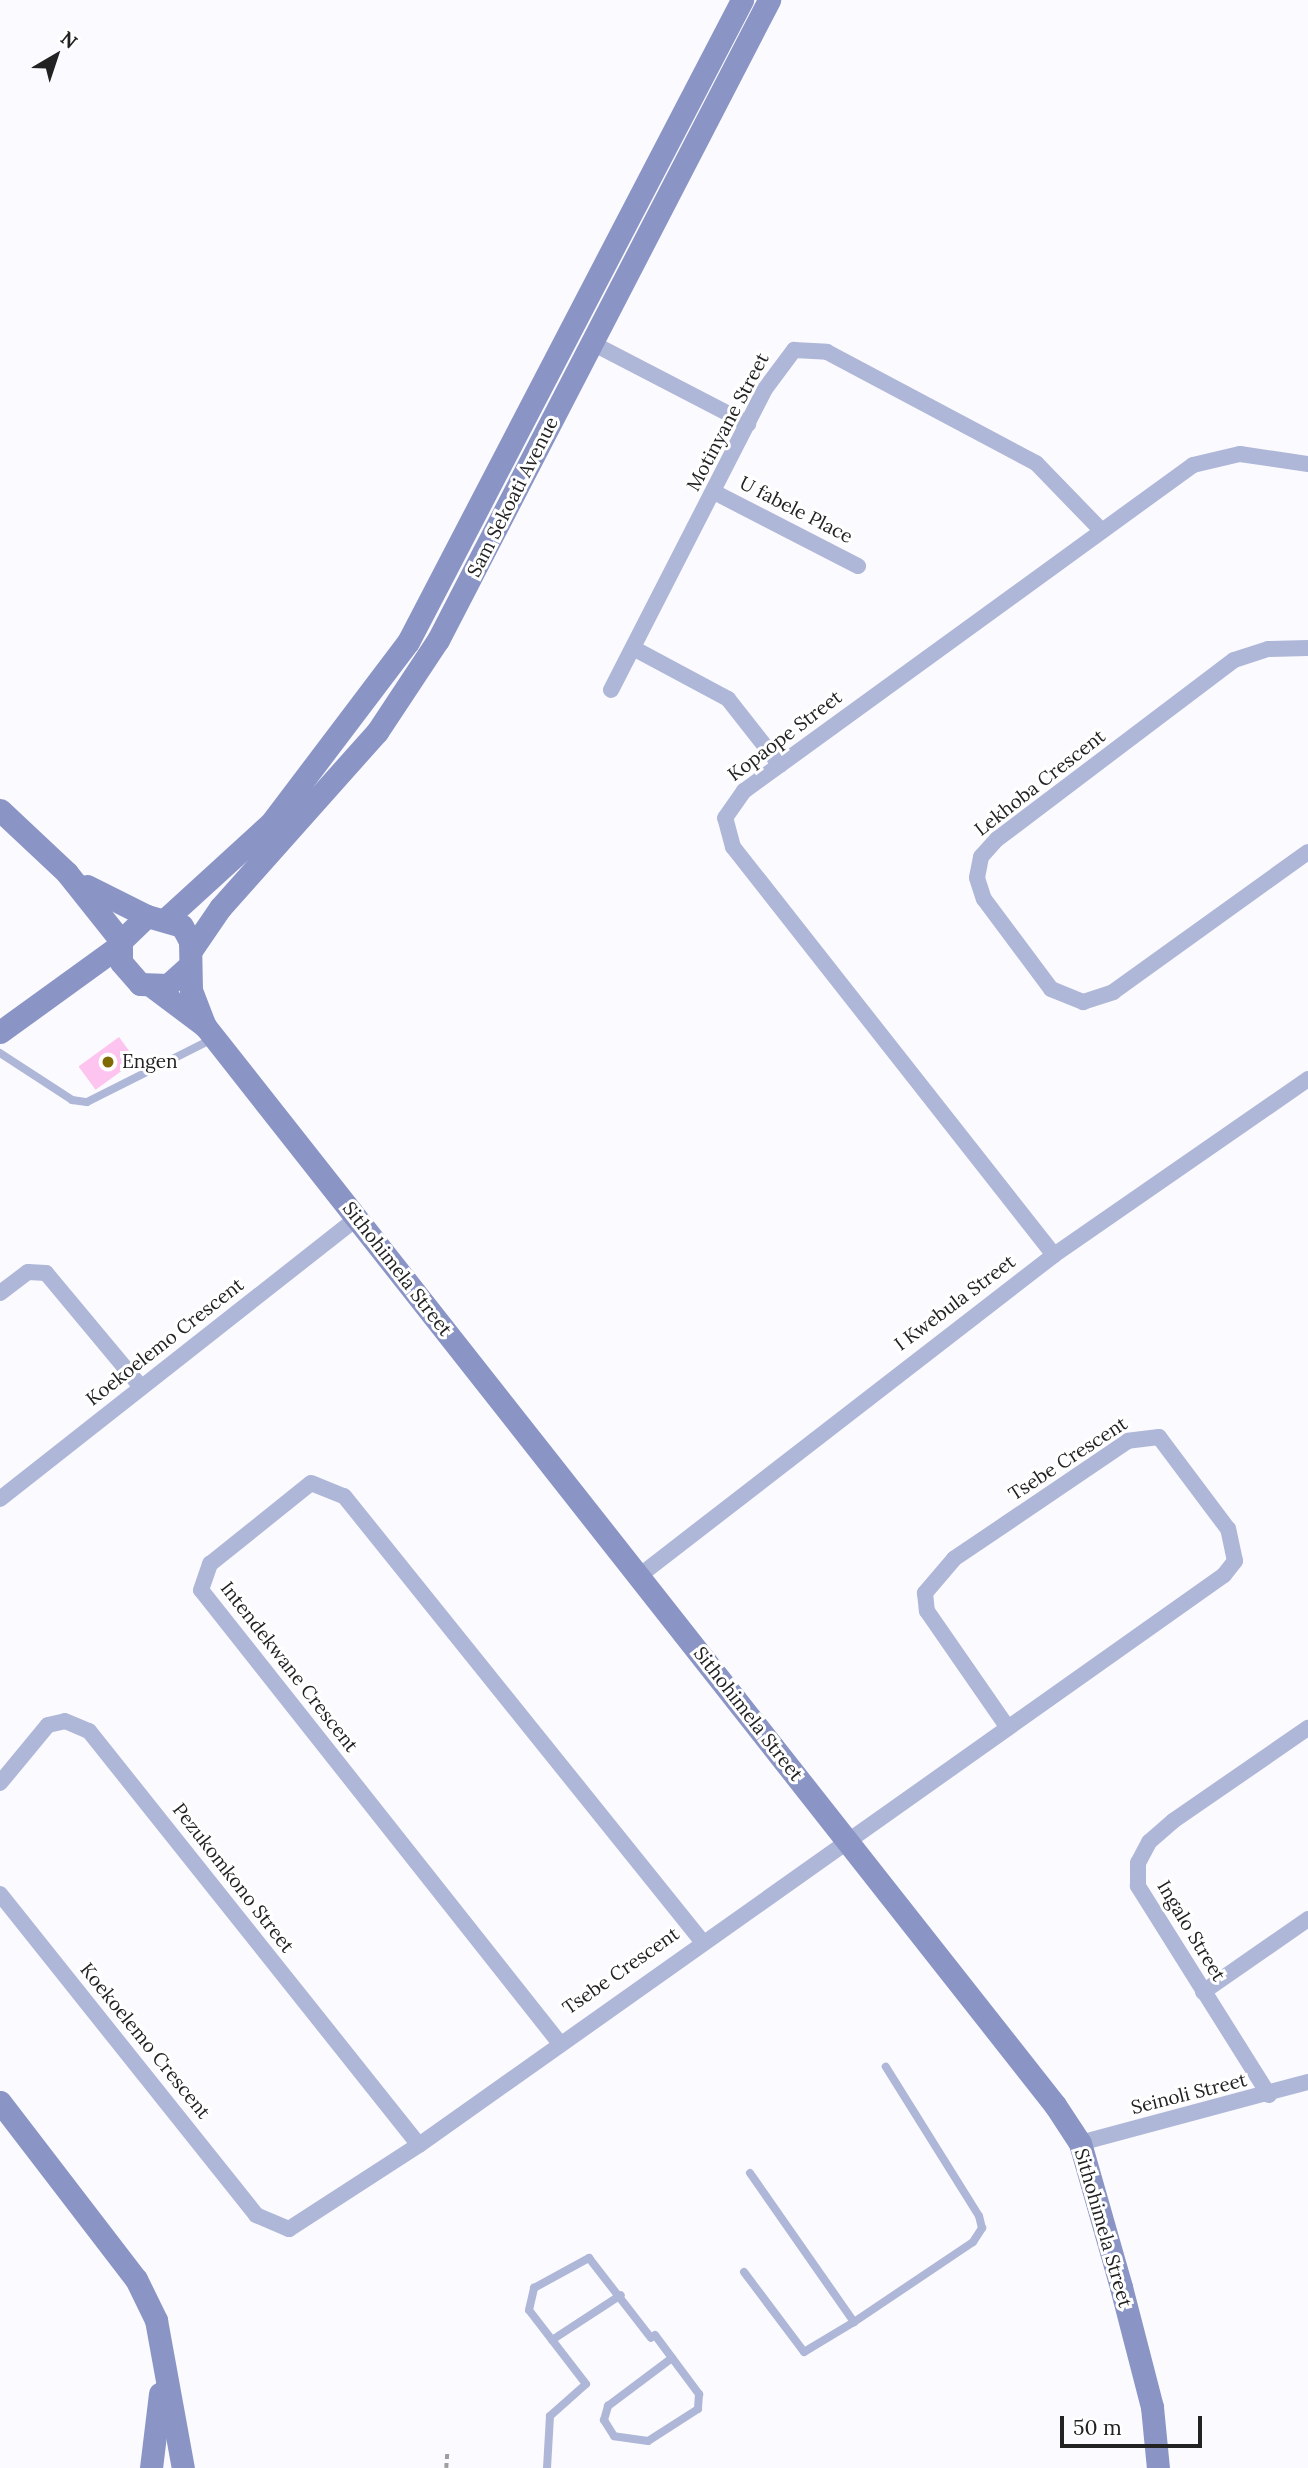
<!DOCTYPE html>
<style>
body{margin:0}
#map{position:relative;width:1308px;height:2468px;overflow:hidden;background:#fbfafe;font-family:Lora,serif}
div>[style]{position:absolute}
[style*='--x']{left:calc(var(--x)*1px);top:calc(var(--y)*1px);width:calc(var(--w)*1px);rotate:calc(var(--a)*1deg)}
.building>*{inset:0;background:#fdc4f0;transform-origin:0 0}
.path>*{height:3.5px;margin-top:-1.75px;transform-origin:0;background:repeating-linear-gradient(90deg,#9e9da0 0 5px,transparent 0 8.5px)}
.lane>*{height:8px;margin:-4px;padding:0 4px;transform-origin:4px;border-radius:4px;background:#afb7d8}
.street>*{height:16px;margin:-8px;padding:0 8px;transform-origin:8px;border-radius:8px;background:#afb7d8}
.secondary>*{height:23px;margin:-11.5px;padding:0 11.5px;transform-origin:11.5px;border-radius:11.5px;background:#8a95c6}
.dots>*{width:19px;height:19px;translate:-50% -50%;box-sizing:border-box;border:4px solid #fff;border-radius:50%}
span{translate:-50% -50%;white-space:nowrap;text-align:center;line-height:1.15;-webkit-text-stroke:6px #fff;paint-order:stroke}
.street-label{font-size:19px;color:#232223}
.poi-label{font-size:19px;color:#232223}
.left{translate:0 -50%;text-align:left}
.north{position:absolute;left:21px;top:21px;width:70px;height:70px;-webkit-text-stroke:5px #fff;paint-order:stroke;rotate:39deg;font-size:19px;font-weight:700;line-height:28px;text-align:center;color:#232223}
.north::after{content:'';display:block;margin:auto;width:24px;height:32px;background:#232223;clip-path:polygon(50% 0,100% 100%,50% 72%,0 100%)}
.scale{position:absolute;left:1060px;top:2416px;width:142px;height:32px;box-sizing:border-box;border:4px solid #232223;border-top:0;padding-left:9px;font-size:21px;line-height:24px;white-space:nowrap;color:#232223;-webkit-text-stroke:5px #fff;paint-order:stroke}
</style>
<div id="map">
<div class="building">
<div style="left:119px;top:1037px;width:29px;height:50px;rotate:54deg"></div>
</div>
<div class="path">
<div style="--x:446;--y:2468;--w:14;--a:-86"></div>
</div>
<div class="lane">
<div style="--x:0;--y:1053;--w:86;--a:33.1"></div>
<div style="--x:72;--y:1100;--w:15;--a:8"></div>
<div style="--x:87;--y:1102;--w:140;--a:-26.7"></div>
<div style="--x:750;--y:2173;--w:182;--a:55.1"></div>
<div style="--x:854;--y:2322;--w:143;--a:-33.9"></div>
<div style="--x:973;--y:2242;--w:17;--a:-57"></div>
<div style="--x:982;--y:2228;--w:12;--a:-104"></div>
<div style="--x:979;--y:2216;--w:176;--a:-122"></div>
<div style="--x:744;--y:2272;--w:100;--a:53.1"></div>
<div style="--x:804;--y:2352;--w:58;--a:-31"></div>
<div style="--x:655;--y:2335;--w:74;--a:53.3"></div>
<div style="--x:699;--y:2394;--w:15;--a:94"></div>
<div style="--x:698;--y:2409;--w:59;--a:147.4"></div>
<div style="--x:648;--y:2441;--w:34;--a:-172"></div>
<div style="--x:614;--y:2436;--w:19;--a:-122"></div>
<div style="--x:604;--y:2420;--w:15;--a:-74"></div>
<div style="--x:608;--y:2406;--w:80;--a:-36.9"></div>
<div style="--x:552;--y:2340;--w:82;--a:-33.1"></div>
<div style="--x:547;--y:2468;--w:52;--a:-86.7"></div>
<div style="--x:550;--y:2416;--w:48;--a:-41.6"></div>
<div style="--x:586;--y:2384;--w:93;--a:-127.6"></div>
<div style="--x:529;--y:2310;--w:23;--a:-77"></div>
<div style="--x:534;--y:2288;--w:63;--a:-28.6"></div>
<div style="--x:589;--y:2258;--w:101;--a:52.2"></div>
</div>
<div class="street">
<div style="--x:592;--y:343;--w:176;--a:27.4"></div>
<div style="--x:714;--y:492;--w:162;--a:27.2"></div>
<div style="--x:633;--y:648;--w:108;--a:28.2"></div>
<div style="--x:728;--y:699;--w:84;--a:51.8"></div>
<div style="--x:1308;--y:648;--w:40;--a:178.6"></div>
<div style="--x:1268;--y:649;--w:36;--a:162"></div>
<div style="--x:1234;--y:660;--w:297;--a:142.9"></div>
<div style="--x:997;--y:839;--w:24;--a:132"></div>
<div style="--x:981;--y:857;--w:21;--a:101"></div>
<div style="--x:977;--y:878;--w:22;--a:72"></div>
<div style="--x:984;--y:899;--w:112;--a:53.3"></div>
<div style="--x:1051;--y:989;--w:35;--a:22"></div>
<div style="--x:1083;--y:1002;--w:32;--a:-18"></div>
<div style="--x:1113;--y:992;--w:240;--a:-35.7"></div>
<div style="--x:611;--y:690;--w:338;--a:-62.9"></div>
<div style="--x:765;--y:389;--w:49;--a:-53.4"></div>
<div style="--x:794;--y:350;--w:33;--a:3"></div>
<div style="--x:827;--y:352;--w:237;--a:28"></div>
<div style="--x:1036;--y:463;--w:93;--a:45.9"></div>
<div style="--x:1054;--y:1255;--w:519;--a:-128.19"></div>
<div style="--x:733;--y:847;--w:30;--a:-105"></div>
<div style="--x:725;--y:818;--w:33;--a:-55"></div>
<div style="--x:744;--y:791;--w:555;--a:-35.98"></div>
<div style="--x:1193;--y:465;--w:48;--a:-13.2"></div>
<div style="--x:1240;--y:454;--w:69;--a:8.4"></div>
<div style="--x:0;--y:1293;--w:35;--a:-37"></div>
<div style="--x:28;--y:1272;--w:18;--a:3"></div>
<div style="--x:46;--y:1273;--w:148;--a:50.2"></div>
<div style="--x:0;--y:1499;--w:453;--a:-38.2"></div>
<div style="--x:639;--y:1576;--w:525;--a:-37.72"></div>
<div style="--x:1054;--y:1255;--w:309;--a:-34.7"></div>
<div style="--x:0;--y:1783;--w:75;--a:-50.4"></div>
<div style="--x:48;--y:1725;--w:17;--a:-13"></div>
<div style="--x:65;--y:1721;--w:26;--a:23"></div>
<div style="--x:89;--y:1731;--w:529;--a:51.44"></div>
<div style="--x:0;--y:1894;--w:411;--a:51.4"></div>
<div style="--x:256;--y:2215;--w:36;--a:23"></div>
<div style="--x:289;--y:2229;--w:155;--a:-32.9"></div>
<div style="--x:419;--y:2145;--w:986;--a:-35.3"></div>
<div style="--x:1224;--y:1575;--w:18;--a:-52"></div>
<div style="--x:1235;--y:1561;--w:33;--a:-102"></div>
<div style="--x:1228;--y:1529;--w:115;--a:-126.9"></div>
<div style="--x:1159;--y:1437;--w:31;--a:173"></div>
<div style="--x:1128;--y:1441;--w:210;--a:145.9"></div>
<div style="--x:954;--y:1559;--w:45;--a:130.5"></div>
<div style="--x:925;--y:1593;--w:18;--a:84"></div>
<div style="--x:927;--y:1611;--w:142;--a:55.3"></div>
<div style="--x:1203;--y:1992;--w:128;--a:-34.8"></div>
<div style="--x:558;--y:2041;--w:575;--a:-128.36"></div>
<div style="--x:201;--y:1590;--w:28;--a:-71"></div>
<div style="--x:210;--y:1564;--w:129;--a:-38.7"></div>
<div style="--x:311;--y:1483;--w:35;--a:22"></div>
<div style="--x:344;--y:1496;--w:570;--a:51.2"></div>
<div style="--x:1269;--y:2095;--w:247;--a:-122.1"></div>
<div style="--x:1138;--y:1886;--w:23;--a:-90"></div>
<div style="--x:1138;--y:1863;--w:24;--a:-62"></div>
<div style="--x:1149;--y:1842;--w:32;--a:-41"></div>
<div style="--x:1173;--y:1821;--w:164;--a:-34.6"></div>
<div style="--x:1080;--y:2143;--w:236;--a:-15"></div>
</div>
<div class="secondary">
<div style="--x:0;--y:810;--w:92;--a:43.2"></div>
<div style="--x:67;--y:873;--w:87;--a:51.5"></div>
<div style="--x:87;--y:886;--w:67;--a:26.6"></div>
<div style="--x:168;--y:917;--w:139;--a:-42.4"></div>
<div style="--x:271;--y:823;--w:227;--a:-52.9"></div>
<div style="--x:408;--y:642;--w:724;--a:-62.51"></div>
<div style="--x:192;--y:949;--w:50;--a:-55.7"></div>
<div style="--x:220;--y:908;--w:236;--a:-48.3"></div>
<div style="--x:377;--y:732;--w:110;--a:-56.5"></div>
<div style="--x:438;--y:640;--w:721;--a:-62.65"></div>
<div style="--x:189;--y:966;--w:28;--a:138"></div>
<div style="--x:168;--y:985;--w:28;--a:-178"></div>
<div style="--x:140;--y:984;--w:29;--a:-131"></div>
<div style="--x:121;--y:962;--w:21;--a:-90"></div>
<div style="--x:121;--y:941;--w:36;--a:-44"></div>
<div style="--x:147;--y:916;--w:36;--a:16"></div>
<div style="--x:182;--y:926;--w:17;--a:62"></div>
<div style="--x:190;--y:941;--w:49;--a:88.8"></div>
<div style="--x:191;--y:990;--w:39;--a:69"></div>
<div style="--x:205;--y:1026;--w:1374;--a:51.77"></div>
<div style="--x:1055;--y:2105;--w:45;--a:56.7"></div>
<div style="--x:1080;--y:2143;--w:150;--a:74.1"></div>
<div style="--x:1121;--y:2287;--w:124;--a:75.5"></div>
<div style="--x:1152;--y:2407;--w:61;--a:84.4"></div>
<div style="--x:153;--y:987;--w:65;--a:36.9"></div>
<div style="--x:0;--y:1032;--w:148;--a:-35.9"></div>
<div style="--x:0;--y:2102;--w:223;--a:52.5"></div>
<div style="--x:136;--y:2279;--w:46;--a:64"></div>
<div style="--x:156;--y:2320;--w:150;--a:79.7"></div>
<div style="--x:151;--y:2468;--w:75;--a:-83.1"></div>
</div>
<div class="dots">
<div style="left:108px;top:1062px;background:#806a03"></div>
</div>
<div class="street-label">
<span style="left:728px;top:422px;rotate:-62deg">Motinyane Street</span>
<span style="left:513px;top:497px;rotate:-63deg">Sam Sekoati Avenue</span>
<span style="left:796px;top:510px;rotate:27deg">U fabele Place</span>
<span style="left:785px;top:736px;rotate:-37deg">Kopaope Street</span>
<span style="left:1040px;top:783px;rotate:-38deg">Lekhoba Crescent</span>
<span style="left:397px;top:1269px;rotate:52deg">Sithohimela Street</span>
<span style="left:955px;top:1303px;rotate:-37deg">I Kwebula Street</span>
<span style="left:165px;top:1342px;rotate:-38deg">Koekoelemo Crescent</span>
<span style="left:1068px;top:1459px;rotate:-33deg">Tsebe Crescent</span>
<span style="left:289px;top:1667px;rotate:52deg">Intendekwane Crescent</span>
<span style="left:748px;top:1714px;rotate:52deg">Sithohimela Street</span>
<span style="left:233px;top:1878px;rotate:52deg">Pezukomkono Street</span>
<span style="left:1191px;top:1931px;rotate:59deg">Ingalo Street</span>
<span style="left:621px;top:1971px;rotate:-35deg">Tsebe Crescent</span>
<span style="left:145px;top:2041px;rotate:51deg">Koekoelemo Crescent</span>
<span style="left:1189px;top:2094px;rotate:-14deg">Seinoli Street</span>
<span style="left:1103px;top:2228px;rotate:74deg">Sithohimela Street</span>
</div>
<div class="poi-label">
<span class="left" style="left:122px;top:1062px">Engen</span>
</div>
<div class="north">N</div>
<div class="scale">50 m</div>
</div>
